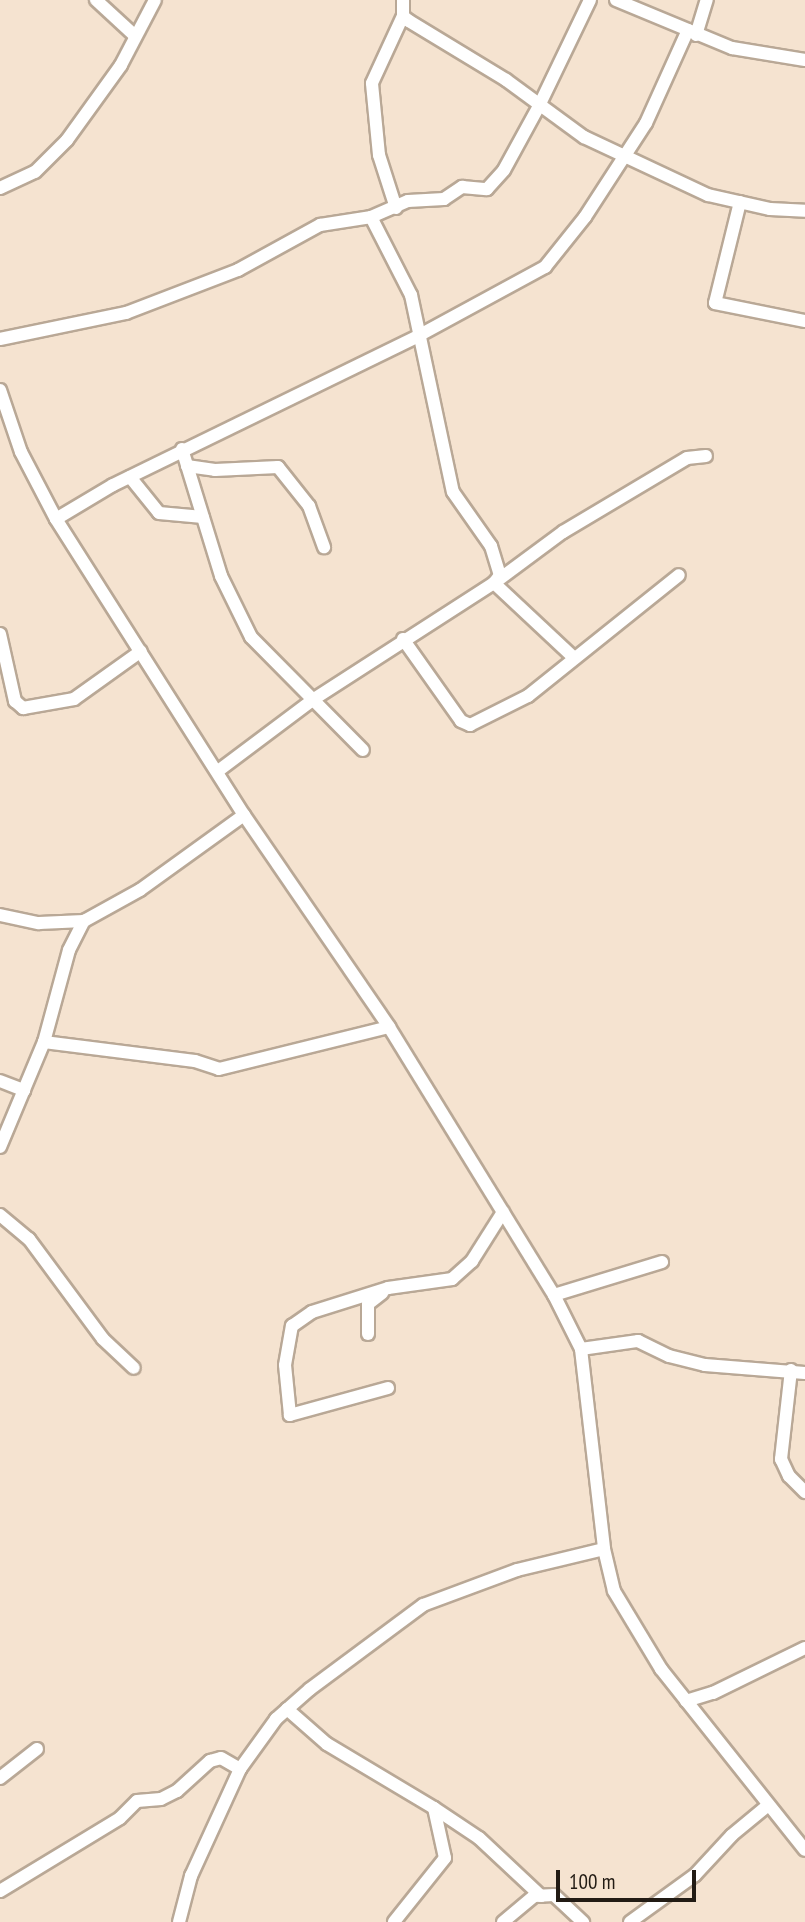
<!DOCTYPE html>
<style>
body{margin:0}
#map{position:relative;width:805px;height:1922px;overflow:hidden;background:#f5e3d0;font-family:"PT Sans Narrow",sans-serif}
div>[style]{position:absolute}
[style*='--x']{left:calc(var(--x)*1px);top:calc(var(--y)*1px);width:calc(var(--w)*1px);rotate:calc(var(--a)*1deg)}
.roads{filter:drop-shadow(2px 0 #b9a896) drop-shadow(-2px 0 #b9a896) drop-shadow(0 2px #b9a896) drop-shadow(0 -2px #b9a896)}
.minor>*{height:12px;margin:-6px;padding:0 6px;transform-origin:6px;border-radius:6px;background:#fff}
span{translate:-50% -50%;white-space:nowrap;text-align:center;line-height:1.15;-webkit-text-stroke:7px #f5e3d0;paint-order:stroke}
.scale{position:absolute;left:556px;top:1870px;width:140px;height:32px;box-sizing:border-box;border:4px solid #221b14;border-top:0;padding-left:9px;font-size:21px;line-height:24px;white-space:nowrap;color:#221b14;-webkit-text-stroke:5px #f5e3d0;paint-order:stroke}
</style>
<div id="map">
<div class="roads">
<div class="minor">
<div style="--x:96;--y:0;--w:52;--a:42.6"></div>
<div style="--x:403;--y:0;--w:16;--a:90"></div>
<div style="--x:403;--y:16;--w:8;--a:40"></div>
<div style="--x:409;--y:21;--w:114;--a:31.3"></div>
<div style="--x:506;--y:80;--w:97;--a:36.2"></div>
<div style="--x:584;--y:137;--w:137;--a:25.1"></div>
<div style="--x:708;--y:195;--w:64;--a:12.7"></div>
<div style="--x:770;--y:209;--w:35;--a:3"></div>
<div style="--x:616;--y:0;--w:126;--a:22.5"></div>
<div style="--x:732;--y:48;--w:74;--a:9.3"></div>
<div style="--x:696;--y:35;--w:37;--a:-73"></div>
<div style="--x:0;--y:188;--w:38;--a:-25"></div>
<div style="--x:35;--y:172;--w:45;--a:-45"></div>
<div style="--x:67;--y:140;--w:92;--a:-54.2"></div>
<div style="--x:121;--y:65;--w:73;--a:-62.4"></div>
<div style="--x:740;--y:202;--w:104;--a:103.9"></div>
<div style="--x:715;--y:303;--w:92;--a:11.3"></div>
<div style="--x:396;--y:208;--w:56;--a:-107.8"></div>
<div style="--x:379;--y:155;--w:72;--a:-95.6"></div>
<div style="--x:372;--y:83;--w:74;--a:-65.2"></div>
<div style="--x:371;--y:217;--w:88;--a:62.9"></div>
<div style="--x:411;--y:295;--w:201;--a:78"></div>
<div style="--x:453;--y:492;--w:66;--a:54.9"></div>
<div style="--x:491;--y:546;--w:30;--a:73"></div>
<div style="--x:500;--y:575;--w:10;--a:127"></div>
<div style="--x:494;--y:583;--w:108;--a:43.1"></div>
<div style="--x:0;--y:339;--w:129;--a:-11.7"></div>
<div style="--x:126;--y:313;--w:120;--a:-21"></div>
<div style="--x:238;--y:270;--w:94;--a:-28.8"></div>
<div style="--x:320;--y:225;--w:52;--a:-8.9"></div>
<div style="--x:371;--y:217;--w:40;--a:-23.4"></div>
<div style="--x:408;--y:201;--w:36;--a:-3"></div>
<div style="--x:444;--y:199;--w:22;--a:-34"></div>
<div style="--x:462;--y:187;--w:25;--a:5"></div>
<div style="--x:487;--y:189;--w:25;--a:-48"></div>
<div style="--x:504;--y:170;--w:71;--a:-61.3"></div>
<div style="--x:538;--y:108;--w:120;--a:-64.3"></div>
<div style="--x:0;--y:390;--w:65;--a:71.3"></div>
<div style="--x:21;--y:452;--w:76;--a:62.4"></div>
<div style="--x:56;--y:519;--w:351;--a:57.6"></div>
<div style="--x:244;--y:815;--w:257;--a:55.6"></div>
<div style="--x:389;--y:1027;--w:315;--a:58.4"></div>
<div style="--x:554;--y:1295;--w:60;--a:63.4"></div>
<div style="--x:581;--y:1349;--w:201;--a:83.4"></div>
<div style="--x:604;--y:1549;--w:43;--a:76.6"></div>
<div style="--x:614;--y:1591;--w:91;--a:58.9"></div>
<div style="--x:661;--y:1669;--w:231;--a:51.5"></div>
<div style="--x:182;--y:449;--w:133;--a:72.9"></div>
<div style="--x:221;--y:576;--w:68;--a:63.8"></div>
<div style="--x:251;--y:637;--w:159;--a:45.3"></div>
<div style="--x:187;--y:466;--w:28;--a:8"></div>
<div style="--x:215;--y:470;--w:63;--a:-2.7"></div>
<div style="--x:278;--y:467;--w:50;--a:51.5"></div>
<div style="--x:309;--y:506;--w:44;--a:69.9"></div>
<div style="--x:130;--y:477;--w:46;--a:51.1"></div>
<div style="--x:159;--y:513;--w:44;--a:5.2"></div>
<div style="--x:56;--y:519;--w:66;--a:-30.8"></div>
<div style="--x:113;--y:485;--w:339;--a:-26"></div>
<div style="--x:418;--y:336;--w:145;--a:-28.5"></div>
<div style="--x:545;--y:267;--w:64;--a:-51.3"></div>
<div style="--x:585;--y:217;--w:112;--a:-57"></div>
<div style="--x:646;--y:123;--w:102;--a:-65.7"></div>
<div style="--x:0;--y:634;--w:69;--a:77.4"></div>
<div style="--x:15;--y:701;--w:11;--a:41"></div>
<div style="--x:23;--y:708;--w:52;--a:-10"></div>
<div style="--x:74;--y:699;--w:82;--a:-35.6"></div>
<div style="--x:403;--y:639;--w:100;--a:54.7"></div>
<div style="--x:461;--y:721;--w:10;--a:24"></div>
<div style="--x:470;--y:725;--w:65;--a:-26.6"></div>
<div style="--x:528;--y:696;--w:193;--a:-38.7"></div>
<div style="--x:218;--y:771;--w:120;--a:-36.9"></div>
<div style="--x:314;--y:699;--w:214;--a:-32.8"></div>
<div style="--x:494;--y:583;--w:86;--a:-36.5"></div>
<div style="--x:563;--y:532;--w:144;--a:-30.8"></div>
<div style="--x:687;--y:458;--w:19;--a:-6"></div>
<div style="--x:0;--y:915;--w:40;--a:12"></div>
<div style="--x:39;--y:923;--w:45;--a:-2.5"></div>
<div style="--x:44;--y:1042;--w:152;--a:7.2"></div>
<div style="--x:195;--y:1061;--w:25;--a:18"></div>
<div style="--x:219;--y:1069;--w:175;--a:-13.9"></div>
<div style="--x:0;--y:1081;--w:26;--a:21"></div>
<div style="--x:0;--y:1147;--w:114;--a:-67.3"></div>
<div style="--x:44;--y:1042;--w:95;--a:-74.8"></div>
<div style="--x:69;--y:950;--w:33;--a:-63"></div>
<div style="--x:84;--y:921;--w:64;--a:-29"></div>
<div style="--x:140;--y:890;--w:128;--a:-35.8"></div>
<div style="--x:0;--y:1215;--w:38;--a:40"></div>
<div style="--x:29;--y:1239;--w:124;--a:53.5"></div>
<div style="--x:103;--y:1339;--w:42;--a:43.1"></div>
<div style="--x:554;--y:1295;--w:113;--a:-17"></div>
<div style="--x:368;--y:1334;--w:30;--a:-90"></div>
<div style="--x:368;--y:1304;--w:18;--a:-38"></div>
<div style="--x:581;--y:1349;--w:58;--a:-8"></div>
<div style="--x:638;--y:1341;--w:34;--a:26"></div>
<div style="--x:669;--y:1356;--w:37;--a:14"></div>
<div style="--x:705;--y:1365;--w:100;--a:4.6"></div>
<div style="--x:791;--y:1370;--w:90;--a:96.4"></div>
<div style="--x:781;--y:1459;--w:19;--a:65"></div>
<div style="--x:789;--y:1476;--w:23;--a:45"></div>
<div style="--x:388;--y:1388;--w:102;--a:164.6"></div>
<div style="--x:290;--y:1415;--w:50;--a:-95.7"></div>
<div style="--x:285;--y:1365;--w:40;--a:-80"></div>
<div style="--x:292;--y:1326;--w:24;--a:-35"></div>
<div style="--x:312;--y:1312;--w:80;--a:-17.5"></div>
<div style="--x:388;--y:1288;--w:65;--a:-8"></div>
<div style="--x:452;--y:1279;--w:27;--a:-42"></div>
<div style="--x:472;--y:1261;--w:58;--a:-57.7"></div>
<div style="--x:686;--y:1701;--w:28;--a:-17"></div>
<div style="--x:713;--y:1693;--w:102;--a:-26.1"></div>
<div style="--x:287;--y:1709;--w:53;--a:41.2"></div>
<div style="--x:327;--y:1744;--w:125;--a:30.9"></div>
<div style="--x:434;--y:1808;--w:51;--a:77.6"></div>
<div style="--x:445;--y:1858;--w:82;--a:128.6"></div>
<div style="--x:0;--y:1778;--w:47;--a:-38.1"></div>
<div style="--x:434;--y:1808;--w:54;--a:33.7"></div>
<div style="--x:479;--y:1838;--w:85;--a:43.1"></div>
<div style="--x:0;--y:1891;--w:140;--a:-31.3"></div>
<div style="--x:120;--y:1818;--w:24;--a:-45"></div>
<div style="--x:137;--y:1801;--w:24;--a:-5"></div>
<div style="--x:161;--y:1799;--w:18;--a:-27"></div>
<div style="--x:177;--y:1791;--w:45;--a:-42.3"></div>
<div style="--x:210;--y:1761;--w:11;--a:-15"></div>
<div style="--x:221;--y:1758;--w:22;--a:30"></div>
<div style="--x:179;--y:1922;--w:48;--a:-75.4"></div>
<div style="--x:191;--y:1876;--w:118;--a:-65.4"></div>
<div style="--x:240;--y:1769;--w:62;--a:-54.2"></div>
<div style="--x:276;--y:1719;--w:45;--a:-41.4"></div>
<div style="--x:310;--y:1689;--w:141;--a:-36.6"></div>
<div style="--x:423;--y:1605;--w:100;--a:-20.4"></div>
<div style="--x:517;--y:1570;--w:89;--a:-13.6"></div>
<div style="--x:503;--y:1922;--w:40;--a:-40"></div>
<div style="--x:534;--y:1896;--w:20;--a:-3"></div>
<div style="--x:554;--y:1895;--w:40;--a:43"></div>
<div style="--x:630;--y:1922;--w:80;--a:-35.9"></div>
<div style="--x:695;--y:1875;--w:54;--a:-47.2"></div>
<div style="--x:732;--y:1835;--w:45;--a:-39.6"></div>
</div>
</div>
<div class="scale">100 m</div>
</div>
